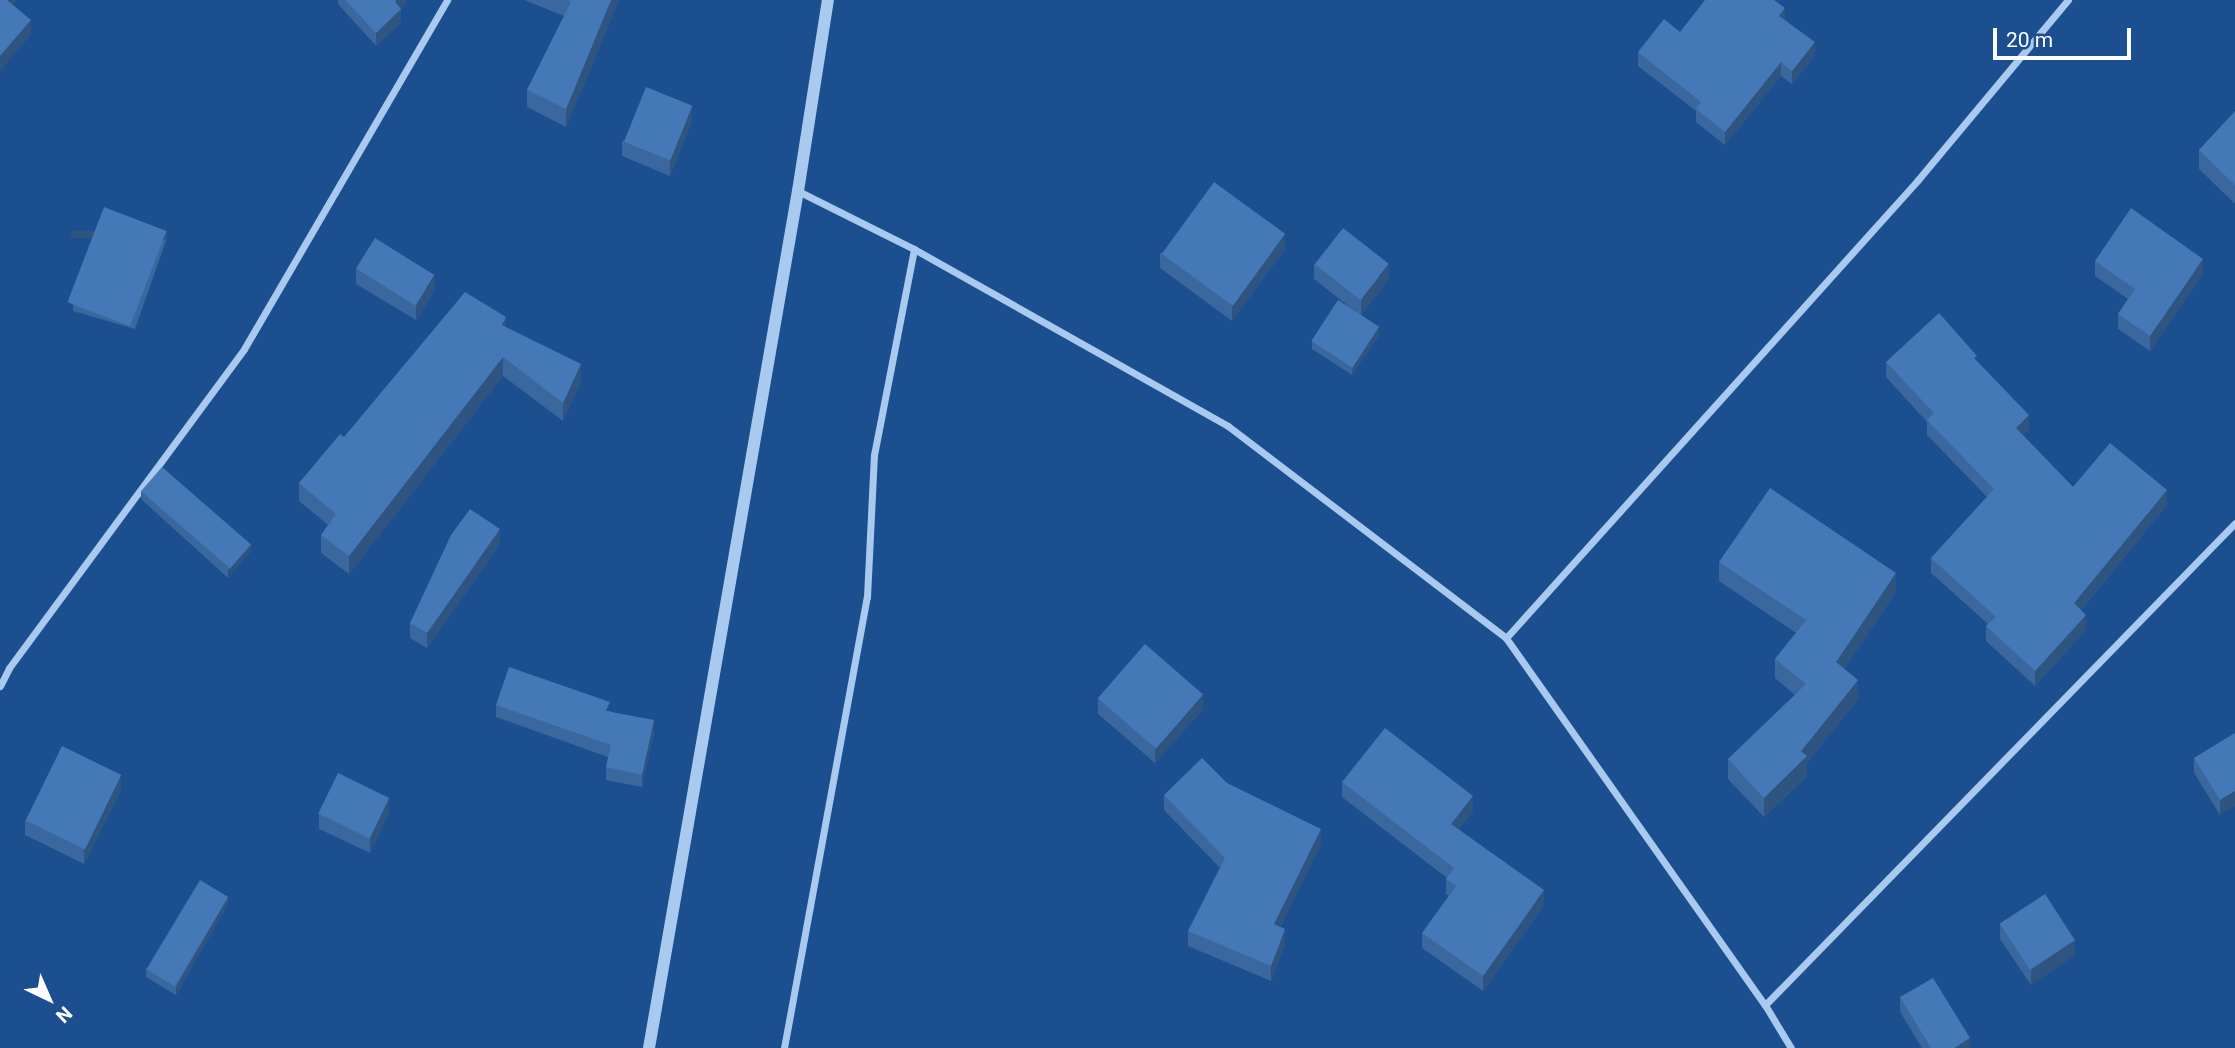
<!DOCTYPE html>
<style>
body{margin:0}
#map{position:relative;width:2235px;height:1048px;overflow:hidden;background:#1b4f8f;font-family:Roboto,sans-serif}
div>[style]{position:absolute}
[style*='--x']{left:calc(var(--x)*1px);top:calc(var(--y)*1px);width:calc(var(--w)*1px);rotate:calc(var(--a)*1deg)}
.minor>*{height:7px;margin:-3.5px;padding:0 3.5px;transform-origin:3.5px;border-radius:3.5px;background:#a9c9ee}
.tertiary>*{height:12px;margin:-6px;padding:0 6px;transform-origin:6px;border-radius:6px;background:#a9c9ee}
.wall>*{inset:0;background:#3a679d}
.shaded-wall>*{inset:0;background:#305480;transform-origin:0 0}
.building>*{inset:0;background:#4478b7;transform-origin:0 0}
span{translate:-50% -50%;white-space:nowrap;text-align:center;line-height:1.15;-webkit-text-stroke:6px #1b4f8f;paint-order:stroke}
.north{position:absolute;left:14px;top:964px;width:70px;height:70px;-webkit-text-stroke:5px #1b4f8f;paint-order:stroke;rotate:136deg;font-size:19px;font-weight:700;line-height:28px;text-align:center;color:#fff}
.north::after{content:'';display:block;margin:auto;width:24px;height:32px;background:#fff;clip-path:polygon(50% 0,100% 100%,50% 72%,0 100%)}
.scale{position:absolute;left:1993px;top:28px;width:138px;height:32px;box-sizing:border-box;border:4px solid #fff;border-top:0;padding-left:9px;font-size:21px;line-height:24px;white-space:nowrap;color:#fff;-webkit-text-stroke:5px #1b4f8f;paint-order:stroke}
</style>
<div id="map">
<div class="minor">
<div style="--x:798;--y:191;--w:130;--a:26.6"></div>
<div style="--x:914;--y:249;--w:360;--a:29.4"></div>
<div style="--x:1228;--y:426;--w:350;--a:37.3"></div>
<div style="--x:1506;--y:638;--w:449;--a:54.8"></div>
<div style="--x:1765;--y:1005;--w:50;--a:58.8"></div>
<div style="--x:1506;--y:638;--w:615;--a:-48.03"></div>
<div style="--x:1917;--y:181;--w:236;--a:-50.2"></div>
<div style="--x:0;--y:686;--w:20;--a:-63"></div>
<div style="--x:9;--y:668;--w:396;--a:-53.6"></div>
<div style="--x:244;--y:349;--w:404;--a:-59.8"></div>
<div style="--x:1765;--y:1005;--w:673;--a:-45.72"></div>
<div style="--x:784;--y:1048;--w:459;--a:-79.6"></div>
<div style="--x:867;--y:597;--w:142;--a:-87.2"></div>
<div style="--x:874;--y:455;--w:210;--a:-79"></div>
</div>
<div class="tertiary">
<div style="--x:649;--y:1048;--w:870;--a:-80.14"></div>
<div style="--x:798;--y:191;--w:193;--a:-81.1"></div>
</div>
<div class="wall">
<div style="clip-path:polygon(338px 0,406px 0,406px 3px,400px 9px,401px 22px,376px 46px,338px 4px)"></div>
<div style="clip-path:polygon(524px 0,619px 0,566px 127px,527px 107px,527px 90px,564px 16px)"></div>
<div style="clip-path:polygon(1785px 20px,1815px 55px,1792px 84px,1781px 76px,1725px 145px,1696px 122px,1696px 111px,1638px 66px,1638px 52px,1680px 32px)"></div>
<div style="clip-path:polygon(2235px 112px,2235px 204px,2199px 169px,2199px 150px)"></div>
<div style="clip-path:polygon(692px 121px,670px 176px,622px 156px,622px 141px)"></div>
<div style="clip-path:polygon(167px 238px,135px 329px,73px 311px,73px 304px)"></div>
<div style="clip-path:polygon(1285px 249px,1232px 321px,1160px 268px,1160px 253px)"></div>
<div style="clip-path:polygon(2095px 261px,2203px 274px,2150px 351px,2118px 329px,2118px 314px,2128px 299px,2095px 276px)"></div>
<div style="clip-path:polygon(1314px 264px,1389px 279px,1361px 315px,1379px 335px,1352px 375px,1312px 349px,1312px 341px,1357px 313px,1314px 279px)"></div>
<div style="clip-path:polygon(356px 269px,435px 290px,416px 320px,356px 284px)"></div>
<div style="clip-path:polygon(506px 328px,581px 382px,563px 421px,503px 376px,349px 574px,321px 553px,321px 535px,328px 525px,299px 501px,299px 483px,344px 437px)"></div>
<div style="clip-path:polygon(1977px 361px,2029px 430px,2023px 435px,2073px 487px,2167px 505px,2081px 610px,2086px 630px,2035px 686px,1986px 641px,1986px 626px,1988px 624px,1931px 573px,1931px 558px,1987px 497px,1927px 435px,1927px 422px,1886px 377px,1886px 362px)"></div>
<div style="clip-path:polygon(141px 491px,251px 551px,228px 578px,141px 499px)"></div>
<div style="clip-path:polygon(500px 544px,427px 648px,410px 638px,410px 623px)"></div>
<div style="clip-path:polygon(1719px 562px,1896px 592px,1844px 669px,1858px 699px,1807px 763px,1807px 776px,1764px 817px,1728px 779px,1728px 759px,1795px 695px,1775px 678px,1775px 659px,1796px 633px,1719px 581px)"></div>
<div style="clip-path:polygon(1098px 699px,1203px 709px,1155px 763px,1098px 714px)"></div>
<div style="clip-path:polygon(496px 705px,610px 711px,654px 733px,642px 787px,606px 780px,606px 767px,608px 757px,496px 717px)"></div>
<div style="clip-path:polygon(2235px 733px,2220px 815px,2194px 773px,2194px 758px)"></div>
<div style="clip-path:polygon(1342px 782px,1473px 811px,1459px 829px,1544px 905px,1483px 991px,1422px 948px,1422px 933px,1449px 896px,1446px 894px,1446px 879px,1447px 878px,1342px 797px)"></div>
<div style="clip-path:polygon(1227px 783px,1321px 844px,1280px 927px,1285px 944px,1271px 981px,1188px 946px,1188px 931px,1220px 868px,1164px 810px,1164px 795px)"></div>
<div style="clip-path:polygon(121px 790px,84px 864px,25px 835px,25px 820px)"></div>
<div style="clip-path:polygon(389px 813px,370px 853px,319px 829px,319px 814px)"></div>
<div style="clip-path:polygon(228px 904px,176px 995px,146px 977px,146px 969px)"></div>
<div style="clip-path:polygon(2000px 924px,2075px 955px,2031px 985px,2000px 939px)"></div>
<div style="clip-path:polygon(1900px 997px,1970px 1048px,1922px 1048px,1900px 1012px)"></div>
</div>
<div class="shaded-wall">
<div style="clip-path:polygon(5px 0,17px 0,5px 14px)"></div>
<div style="clip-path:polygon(396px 0,406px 0,406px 3px,395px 14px,395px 2px)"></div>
<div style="clip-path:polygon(611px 0,619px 0,566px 127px,566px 109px)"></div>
<div style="clip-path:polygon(1785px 8px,1785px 22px,1779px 16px)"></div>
<div style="clip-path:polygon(401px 9px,401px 22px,376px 46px,376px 33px)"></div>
<div style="clip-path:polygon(31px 20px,31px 35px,0 71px,0 56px)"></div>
<div style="clip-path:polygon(1815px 42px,1815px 55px,1792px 84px,1792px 71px)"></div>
<div style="clip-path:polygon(1781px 62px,1781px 76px,1725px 145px,1725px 132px)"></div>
<div style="clip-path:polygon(692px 106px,692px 121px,670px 176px,670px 161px)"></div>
<div style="left:167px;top:231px;width:7px;height:96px;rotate:90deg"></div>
<div style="clip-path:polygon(1285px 234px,1285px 249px,1232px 321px,1232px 306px)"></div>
<div style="clip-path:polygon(2203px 259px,2203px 274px,2150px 351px,2150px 336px)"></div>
<div style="clip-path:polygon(1389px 264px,1389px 279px,1361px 315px,1361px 300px)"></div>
<div style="clip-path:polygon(435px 275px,435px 290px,416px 320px,416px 305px)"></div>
<div style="clip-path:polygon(506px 317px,506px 336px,502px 325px)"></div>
<div style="clip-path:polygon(1379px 327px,1379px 335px,1352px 375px,1352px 367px)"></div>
<div style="clip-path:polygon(503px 357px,503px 376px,349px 574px,349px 556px)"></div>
<div style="clip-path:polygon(581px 364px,581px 382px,563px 421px,563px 403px)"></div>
<div style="clip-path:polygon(2029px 415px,2029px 430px,2016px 443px,2016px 428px)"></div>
<div style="clip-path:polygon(2167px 490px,2167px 505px,2074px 618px,2074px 603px)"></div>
<div style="clip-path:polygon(500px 529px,500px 544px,427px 648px,427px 633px)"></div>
<div style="clip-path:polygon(251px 544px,251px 551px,228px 578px,228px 570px)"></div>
<div style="clip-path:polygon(1896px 573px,1896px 592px,1836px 682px,1836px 662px)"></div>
<div style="clip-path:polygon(2086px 615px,2086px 630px,2035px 686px,2035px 671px)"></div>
<div style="clip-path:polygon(1858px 680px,1858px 699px,1807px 763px,1807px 776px,1764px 817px,1764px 798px)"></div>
<div style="clip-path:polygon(1203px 694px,1203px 709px,1155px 763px,1155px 748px)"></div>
<div style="clip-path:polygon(654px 720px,654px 733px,642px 787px,642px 775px)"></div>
<div style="clip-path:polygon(121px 775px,121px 790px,84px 864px,84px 849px)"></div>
<div style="clip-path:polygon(2235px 791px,2235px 806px,2220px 815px,2220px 800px)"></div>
<div style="clip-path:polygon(1473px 796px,1473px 811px,1451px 839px,1451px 824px)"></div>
<div style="clip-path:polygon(389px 798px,389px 813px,370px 853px,370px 838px)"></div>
<div style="clip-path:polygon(1321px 829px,1321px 844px,1274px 939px,1274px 924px)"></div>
<div style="clip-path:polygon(1544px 890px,1544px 905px,1483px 991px,1483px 976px)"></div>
<div style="clip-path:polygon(228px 897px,228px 904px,176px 995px,176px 987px)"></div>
<div style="clip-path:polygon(1285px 929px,1285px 944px,1271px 981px,1271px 966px)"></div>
<div style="clip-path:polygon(2075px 940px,2075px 955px,2031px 985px,2031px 970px)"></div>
<div style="clip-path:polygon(1970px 1038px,1970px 1048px,1954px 1048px)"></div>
</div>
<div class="building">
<div style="clip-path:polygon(0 0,7px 0,31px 20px,0 56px)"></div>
<div style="clip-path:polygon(345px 0,396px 0,395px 2px,401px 9px,376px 33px)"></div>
<div style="clip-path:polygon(566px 0,611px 0,566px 109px,527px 90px,571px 2px)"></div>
<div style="clip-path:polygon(1705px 0,1774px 0,1785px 8px,1779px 16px,1815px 42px,1792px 71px,1781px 62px,1725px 132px,1696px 109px,1701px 102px,1638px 52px,1664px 19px,1680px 32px)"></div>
<div style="left:646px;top:87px;width:50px;height:59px;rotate:22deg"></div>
<div style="clip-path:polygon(2235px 111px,2235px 185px,2199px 150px)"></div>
<div style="left:1214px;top:182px;width:88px;height:89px;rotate:36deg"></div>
<div style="left:104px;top:207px;width:67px;height:102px;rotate:21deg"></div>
<div style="clip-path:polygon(2131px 208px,2203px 259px,2150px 336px,2118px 314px,2135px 289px,2095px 261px)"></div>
<div style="left:1343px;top:228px;width:58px;height:46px;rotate:38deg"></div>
<div style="left:375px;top:238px;width:70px;height:36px;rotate:32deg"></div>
<div style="clip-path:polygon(465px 292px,506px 317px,502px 325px,581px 364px,563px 403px,503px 357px,349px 556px,321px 535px,336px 514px,299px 483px,340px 434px,344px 437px)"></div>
<div style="left:1338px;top:300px;width:49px;height:49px;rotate:33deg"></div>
<div style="clip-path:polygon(1939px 313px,1977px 356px,1974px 358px,2029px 415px,2016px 428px,2073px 487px,2110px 443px,2167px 490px,2074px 603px,2086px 615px,2035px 671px,1986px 626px,1996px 617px,1931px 558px,1994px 489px,1927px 420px,1934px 413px,1886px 362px)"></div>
<div style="left:162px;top:467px;width:118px;height:32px;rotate:41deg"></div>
<div style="clip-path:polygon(1770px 488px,1896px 573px,1836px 662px,1858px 680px,1801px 751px,1807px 756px,1764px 798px,1728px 759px,1806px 684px,1775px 659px,1806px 620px,1719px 562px)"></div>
<div style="clip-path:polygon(470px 509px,500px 529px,427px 633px,410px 623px,451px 535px)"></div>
<div style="left:1145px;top:644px;width:77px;height:72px;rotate:41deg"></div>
<div style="clip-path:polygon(509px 667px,610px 702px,606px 711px,654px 720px,642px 775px,606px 767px,611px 745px,496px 705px)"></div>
<div style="clip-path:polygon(1385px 728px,1473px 796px,1451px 824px,1544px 890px,1483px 976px,1422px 933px,1456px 886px,1446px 879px,1454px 868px,1342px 782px)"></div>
<div style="clip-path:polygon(2235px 733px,2235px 791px,2220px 800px,2194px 758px)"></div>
<div style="left:62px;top:746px;width:66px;height:83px;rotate:26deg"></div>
<div style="clip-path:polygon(1202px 758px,1227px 783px,1321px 829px,1274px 924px,1285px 929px,1271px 966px,1188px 931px,1225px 858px,1164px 795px)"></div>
<div style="left:338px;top:773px;width:57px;height:45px;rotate:26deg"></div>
<div style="left:200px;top:880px;width:33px;height:104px;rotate:31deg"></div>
<div style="left:2045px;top:894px;width:55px;height:54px;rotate:57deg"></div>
<div style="clip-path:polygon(1933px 978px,1970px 1038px,1954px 1048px,1931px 1048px,1900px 997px)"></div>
</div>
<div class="north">N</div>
<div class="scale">20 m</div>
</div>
